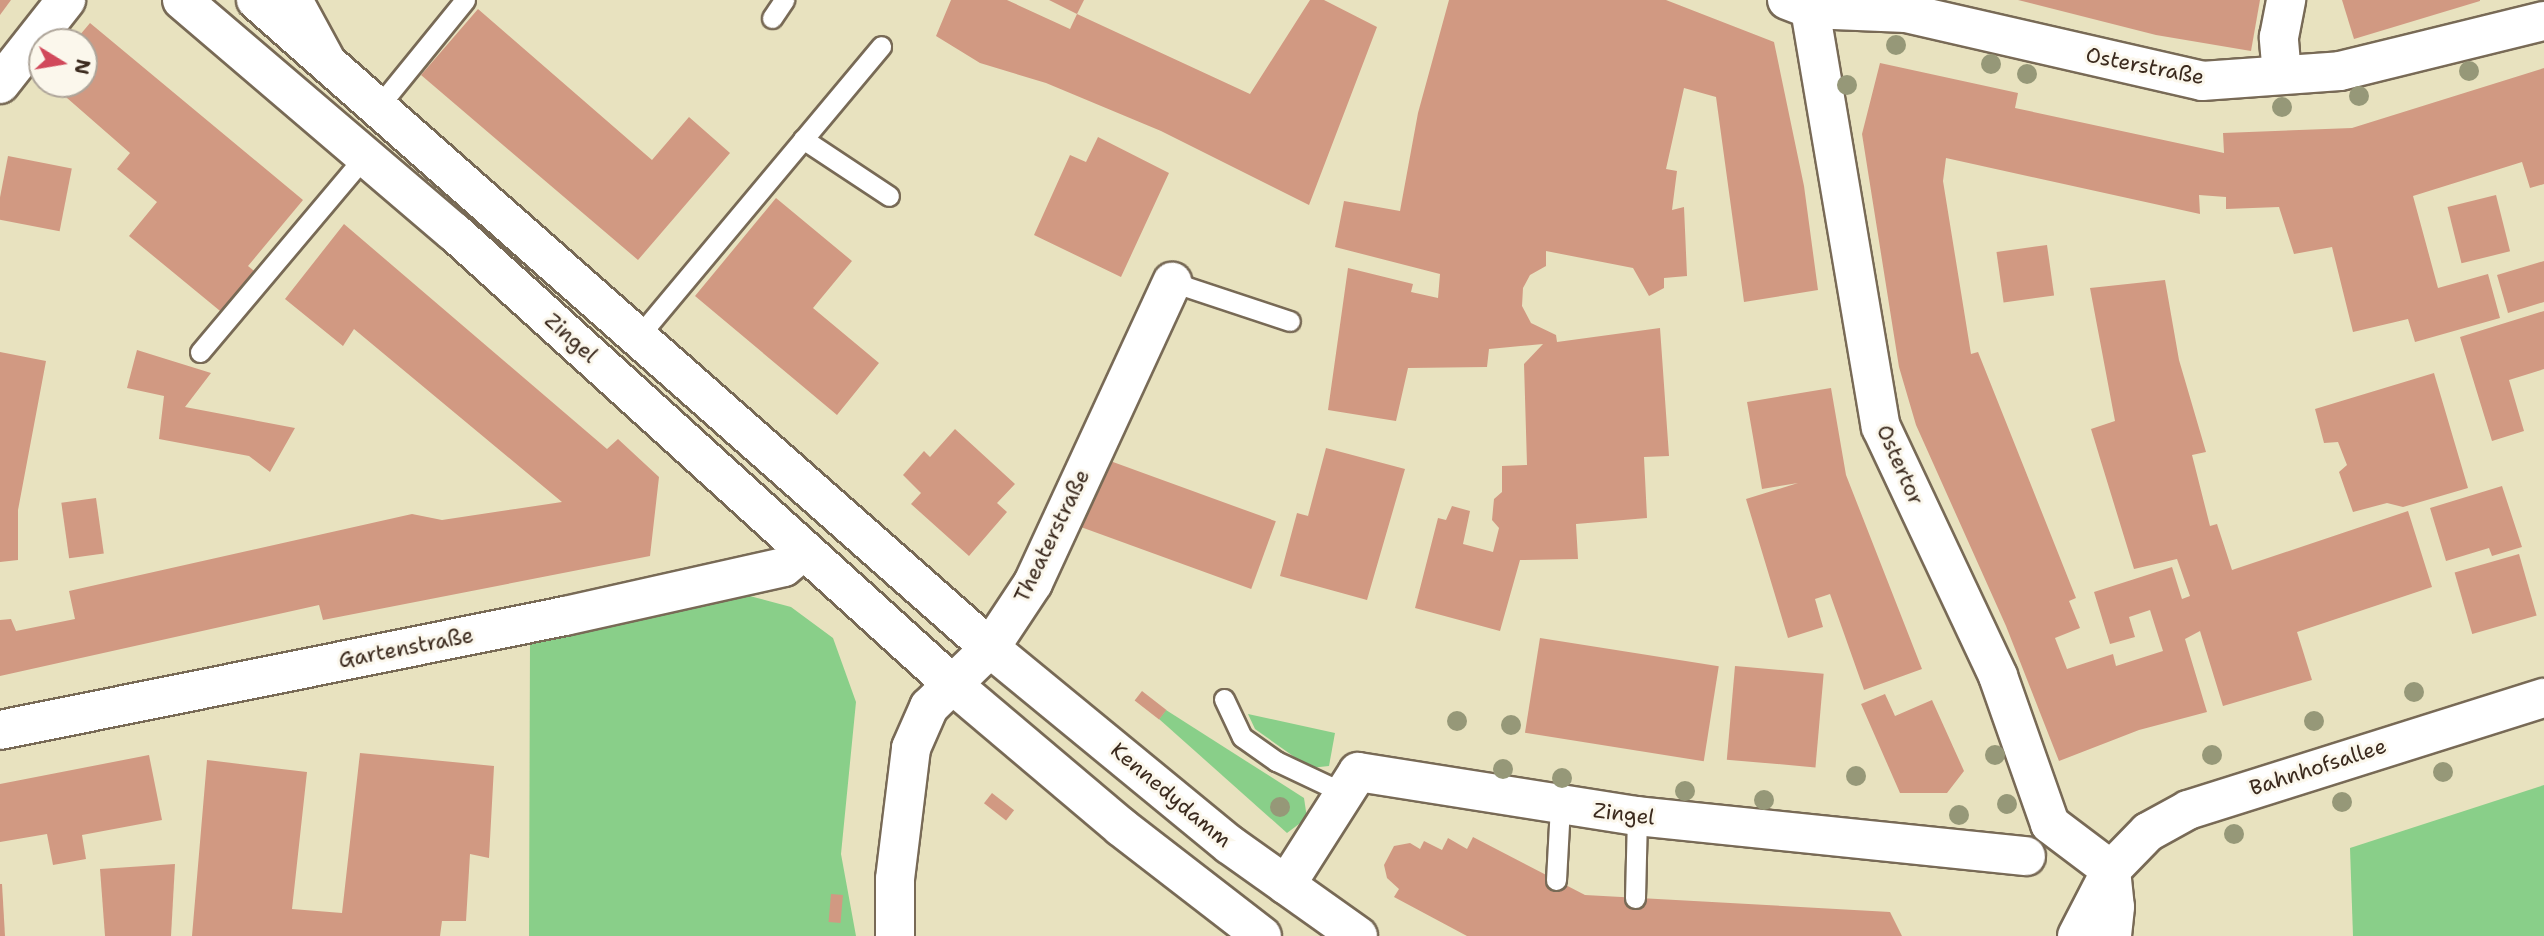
<!DOCTYPE html>
<meta charset="utf-8">
<style>
body{margin:0}
#map{position:relative;width:2544px;height:936px;overflow:hidden;background:#e8e2bf;font-family:"Shantell Sans",sans-serif}
div>[style]{position:absolute}
[style*='--x']{left:calc(var(--x)*1px);top:calc(var(--y)*1px);width:calc(var(--w)*1px);rotate:calc(var(--a)*1deg)}
.green>*{inset:0;background:#89cf89}
.building>*{inset:0;background:#d19982;transform-origin:0 0}
.roads{filter:drop-shadow(2px 0 #786a56) drop-shadow(-2px 0 #786a56) drop-shadow(0 2px #786a56) drop-shadow(0 -2px #786a56)}
.lane>*{height:19px;margin:-9.5px;padding:0 9.5px;transform-origin:9.5px;border-radius:9.5px;background:#fff}
.street>*{height:38px;margin:-19px;padding:0 19px;transform-origin:19px;border-radius:19px;background:#fff}
.secondary>*{height:38px;margin:-19px;padding:0 19px;transform-origin:19px;border-radius:19px;background:#fff}
.trees>*{width:20px;height:20px;margin:-10px;border-radius:50%;background:#969878}
span{translate:-50% -50%;white-space:nowrap;text-align:center;line-height:1.15;-webkit-text-stroke:6px #fbf7ec;paint-order:stroke}
.street-label{font-size:21px;color:#3b2a1e}
.north{position:absolute;left:28px;top:28px;width:70px;height:70px;box-sizing:border-box;background:#fbf7ec;border:2px solid #aea59a;border-radius:50%;rotate:101deg;font-size:19px;font-weight:700;line-height:28px;text-align:center;color:#3b2a1e}
.north::after{content:'';display:block;margin:auto;width:24px;height:32px;background:#d1495b;clip-path:polygon(50% 0,100% 100%,50% 72%,0 100%)}
</style>
<div id="map">
<div class="green">
<div style="clip-path:polygon(727px 590px,791px 607px,833px 638px,856px 702px,841px 854px,856px 936px,529px 936px,530px 638px)"></div>
<div style="clip-path:polygon(1166px 710px,1304px 798px,1307px 818px,1287px 833px,1159px 719px)"></div>
<div style="clip-path:polygon(1248px 714px,1335px 733px,1329px 766px,1310px 768px,1255px 729px)"></div>
<div style="clip-path:polygon(2544px 785px,2544px 936px,2353px 936px,2350px 848px)"></div>
</div>
<div class="building">
<div style="clip-path:polygon(0 0,11px 0,0 15px)"></div>
<div style="clip-path:polygon(951px 0,1007px 0,1070px 29px,1077px 14px,1250px 94px,1310px 0,1324px 0,1377px 27px,1309px 205px,1161px 131px,1046px 83px,980px 63px,936px 36px)"></div>
<div style="clip-path:polygon(1049px 0,1084px 0,1077px 14px)"></div>
<div style="clip-path:polygon(1449px 0,1666px 0,1774px 42px,1804px 186px,1818px 290px,1744px 302px,1716px 97px,1684px 88px,1666px 169px,1677px 171px,1672px 210px,1684px 207px,1687px 276px,1664px 278px,1664px 288px,1649px 296px,1633px 268px,1546px 251px,1546px 266px,1530px 275px,1523px 288px,1522px 306px,1531px 323px,1556px 335px,1557px 342px,1660px 328px,1669px 456px,1644px 457px,1647px 518px,1576px 524px,1578px 559px,1520px 560px,1500px 631px,1415px 608px,1438px 518px,1446px 520px,1452px 506px,1470px 511px,1463px 544px,1493px 552px,1499px 528px,1492px 520px,1494px 499px,1502px 492px,1502px 466px,1527px 465px,1524px 364px,1543px 344px,1489px 349px,1487px 367px,1408px 368px,1396px 421px,1328px 410px,1348px 268px,1413px 284px,1411px 292px,1438px 298px,1440px 274px,1335px 247px,1344px 201px,1400px 211px,1418px 113px)"></div>
<div style="clip-path:polygon(2018px 0,2260px 0,2251px 51px,2156px 35px)"></div>
<div style="clip-path:polygon(2342px 0,2480px 0,2480px 1px,2354px 39px)"></div>
<div style="clip-path:polygon(478px 9px,652px 160px,689px 117px,730px 153px,638px 260px,421px 75px)"></div>
<div style="clip-path:polygon(90px 23px,303px 200px,248px 266px,258px 274px,225px 315px,129px 236px,157px 202px,117px 169px,130px 153px,51px 84px,84px 84px,84px 42px,74px 42px)"></div>
<div style="clip-path:polygon(1880px 63px,2018px 93px,2015px 108px,2224px 153px,2223px 133px,2352px 128px,2544px 68px,2544px 184px,2530px 188px,2522px 162px,2413px 196px,2438px 288px,2488px 274px,2500px 318px,2415px 342px,2408px 319px,2353px 332px,2332px 247px,2294px 254px,2279px 207px,2226px 209px,2226px 197px,2199px 195px,2200px 214px,1946px 158px,1943px 181px,1971px 354px,1978px 352px,2076px 598px,2069px 601px,2080px 628px,2055px 638px,2067px 669px,2113px 654px,2116px 666px,2163px 651px,2150px 610px,2129px 617px,2135px 637px,2110px 644px,2094px 592px,2172px 567px,2182px 599px,2190px 596px,2177px 559px,2134px 569px,2091px 429px,2115px 421px,2090px 288px,2165px 280px,2179px 360px,2206px 452px,2192px 455px,2210px 526px,2217px 524px,2232px 570px,2408px 511px,2432px 587px,2297px 632px,2312px 680px,2223px 706px,2200px 631px,2185px 639px,2207px 712px,2139px 730px,2059px 761px,2006px 626px,1916px 425px,1899px 367px,1862px 134px)"></div>
<div style="clip-path:polygon(1098px 137px,1169px 173px,1121px 277px,1034px 235px,1070px 155px,1086px 162px)"></div>
<div style="left:8px;top:156px;width:65px;height:64px;rotate:11deg"></div>
<div style="left:2496px;top:195px;width:58px;height:50px;rotate:76deg"></div>
<div style="clip-path:polygon(776px 198px,852px 261px,813px 308px,879px 363px,837px 415px,695px 296px)"></div>
<div style="clip-path:polygon(344px 224px,607px 449px,618px 439px,659px 477px,650px 556px,323px 620px,319px 605px,0 676px,0 620px,11px 619px,16px 631px,75px 619px,69px 591px,412px 514px,442px 520px,562px 502px,354px 329px,343px 346px,285px 299px)"></div>
<div style="left:2047px;top:245px;width:51px;height:51px;rotate:82deg"></div>
<div style="clip-path:polygon(2544px 261px,2544px 302px,2508px 313px,2497px 275px)"></div>
<div style="clip-path:polygon(2544px 311px,2544px 369px,2509px 380px,2524px 431px,2492px 441px,2460px 337px)"></div>
<div style="clip-path:polygon(137px 350px,211px 373px,185px 407px,295px 428px,270px 472px,249px 456px,159px 439px,164px 396px,127px 388px)"></div>
<div style="clip-path:polygon(0 352px,46px 361px,18px 510px,18px 560px,0 562px)"></div>
<div style="clip-path:polygon(2434px 373px,2468px 488px,2403px 507px,2387px 503px,2353px 512px,2339px 472px,2347px 465px,2338px 442px,2324px 443px,2315px 409px)"></div>
<div style="clip-path:polygon(1831px 388px,1846px 475px,1922px 669px,1864px 690px,1830px 594px,1815px 599px,1823px 627px,1788px 638px,1746px 499px,1798px 483px,1762px 489px,1747px 402px)"></div>
<div style="clip-path:polygon(955px 429px,1015px 484px,997px 503px,1007px 512px,969px 556px,911px 504px,921px 493px,903px 475px,924px 451px,930px 457px)"></div>
<div style="clip-path:polygon(1326px 448px,1405px 469px,1367px 600px,1280px 576px,1297px 513px,1308px 516px)"></div>
<div style="left:1102px;top:458px;width:185px;height:72px;rotate:20deg"></div>
<div style="clip-path:polygon(2502px 486px,2522px 547px,2492px 556px,2489px 548px,2446px 561px,2430px 508px)"></div>
<div style="left:96px;top:498px;width:56px;height:35px;rotate:82deg"></div>
<div style="left:2519px;top:554px;width:64px;height:67px;rotate:74deg"></div>
<div style="left:1540px;top:638px;width:181px;height:96px;rotate:9deg"></div>
<div style="left:1735px;top:666px;width:89px;height:94px;rotate:5deg"></div>
<div style="left:1142px;top:691px;width:31px;height:12px;rotate:38deg"></div>
<div style="clip-path:polygon(1885px 694px,1895px 716px,1932px 700px,1964px 771px,1947px 793px,1900px 793px,1861px 704px)"></div>
<div style="clip-path:polygon(360px 753px,494px 766px,489px 858px,470px 854px,466px 921px,442px 921px,440px 936px,192px 936px,207px 760px,307px 772px,292px 909px,342px 913px)"></div>
<div style="clip-path:polygon(149px 755px,162px 820px,82px 835px,86px 859px,53px 865px,47px 834px,0 842px,0 784px)"></div>
<div style="left:992px;top:793px;width:28px;height:13px;rotate:38deg"></div>
<div style="clip-path:polygon(1473px 837px,1585px 895px,1890px 912px,1902px 936px,1467px 936px,1394px 897px,1399px 889px,1387px 878px,1384px 865px,1394px 846px,1410px 843px,1420px 849px,1424px 841px,1442px 850px,1448px 838px,1467px 849px)"></div>
<div style="clip-path:polygon(175px 864px,171px 936px,105px 936px,100px 869px)"></div>
<div style="clip-path:polygon(0 884px,2px 884px,5px 936px,0 936px)"></div>
<div style="left:831px;top:894px;width:12px;height:28px;rotate:5deg"></div>
</div>
<div class="roads">
<div class="lane">
<div style="--x:772;--y:18;--w:22;--a:-56"></div>
<div style="--x:378;--y:107;--w:138;--a:-50.9"></div>
<div style="--x:803;--y:139;--w:103;--a:33.5"></div>
<div style="--x:1172;--y:282;--w:124;--a:18.3"></div>
<div style="--x:638;--y:337;--w:379;--a:-50.1"></div>
<div style="--x:200;--y:352;--w:256;--a:-49.9"></div>
<div style="--x:1224;--y:699;--w:42;--a:64.7"></div>
<div style="--x:1242;--y:737;--w:42;--a:35.2"></div>
<div style="--x:1276;--y:761;--w:77;--a:25.2"></div>
<div style="--x:1556;--y:880;--w:75;--a:-86.9"></div>
<div style="--x:1635;--y:898;--w:82;--a:-88.6"></div>
</div>
<div class="street">
<div style="--x:293;--y:0;--w:67;--a:61.5"></div>
<div style="--x:1787;--y:0;--w:25;--a:21"></div>
<div style="--x:1810;--y:9;--w:96;--a:2.4"></div>
<div style="--x:1906;--y:13;--w:304;--a:12.9"></div>
<div style="--x:2202;--y:81;--w:138;--a:-4.1"></div>
<div style="--x:2340;--y:71;--w:210;--a:-13.8"></div>
<div style="--x:1810;--y:9;--w:424;--a:80.4"></div>
<div style="--x:1881;--y:427;--w:275;--a:64.8"></div>
<div style="--x:1998;--y:676;--w:157;--a:70.6"></div>
<div style="--x:2050;--y:824;--w:76;--a:37"></div>
<div style="--x:2282;--y:75;--w:38;--a:-95"></div>
<div style="--x:2279;--y:37;--w:38;--a:-79"></div>
<div style="--x:0;--y:84;--w:107;--a:-51.8"></div>
<div style="--x:0;--y:730;--w:576;--a:-11.41"></div>
<div style="--x:565;--y:616;--w:224;--a:-12.6"></div>
<div style="--x:784;--y:567;--w:26;--a:-40"></div>
<div style="--x:1286;--y:885;--w:134;--a:-57.5"></div>
<div style="--x:1358;--y:772;--w:282;--a:9"></div>
<div style="--x:1637;--y:816;--w:391;--a:5.9"></div>
<div style="--x:895;--y:936;--w:57;--a:-90"></div>
<div style="--x:895;--y:879;--w:132;--a:-83"></div>
<div style="--x:911;--y:748;--w:45;--a:-66.3"></div>
<div style="--x:929;--y:707;--w:85;--a:-44"></div>
<div style="--x:990;--y:648;--w:78;--a:-56.5"></div>
<div style="--x:1033;--y:583;--w:332;--a:-65.2"></div>
</div>
<div class="secondary">
<div style="--x:182;--y:0;--w:358;--a:40.5"></div>
<div style="--x:454;--y:232;--w:673;--a:42.23"></div>
<div style="--x:952;--y:684;--w:221;--a:40.2"></div>
<div style="--x:1121;--y:827;--w:178;--a:37.7"></div>
<div style="--x:256;--y:0;--w:979;--a:41.44"></div>
<div style="--x:990;--y:648;--w:310;--a:39.4"></div>
<div style="--x:1230;--y:845;--w:157;--a:35.4"></div>
<div style="--x:2111;--y:870;--w:37;--a:84"></div>
<div style="--x:2115;--y:907;--w:29;--a:96"></div>
<div style="--x:2077;--y:936;--w:74;--a:-62.7"></div>
<div style="--x:2111;--y:870;--w:53;--a:-45.8"></div>
<div style="--x:2148;--y:832;--w:46;--a:-28.8"></div>
<div style="--x:2188;--y:810;--w:373;--a:-17.5"></div>
</div>
</div>
<div class="trees">
<div style="left:1896px;top:45px"></div>
<div style="left:1991px;top:64px"></div>
<div style="left:2469px;top:71px"></div>
<div style="left:2027px;top:74px"></div>
<div style="left:1847px;top:85px"></div>
<div style="left:2359px;top:96px"></div>
<div style="left:2282px;top:107px"></div>
<div style="left:2414px;top:692px"></div>
<div style="left:1457px;top:721px"></div>
<div style="left:2314px;top:721px"></div>
<div style="left:1511px;top:725px"></div>
<div style="left:1995px;top:755px"></div>
<div style="left:2212px;top:755px"></div>
<div style="left:1503px;top:769px"></div>
<div style="left:2443px;top:772px"></div>
<div style="left:1856px;top:776px"></div>
<div style="left:1562px;top:778px"></div>
<div style="left:1685px;top:791px"></div>
<div style="left:1764px;top:800px"></div>
<div style="left:2342px;top:802px"></div>
<div style="left:2007px;top:804px"></div>
<div style="left:1280px;top:807px"></div>
<div style="left:1959px;top:815px"></div>
<div style="left:2234px;top:834px"></div>
</div>
<div class="street-label">
<span style="left:2145px;top:66px;rotate:11deg">Osterstraße</span>
<span style="left:571px;top:338px;rotate:42deg">Zingel</span>
<span style="left:1900px;top:465px;rotate:66deg">Ostertor</span>
<span style="left:1052px;top:536px;rotate:-64deg">Theaterstraße</span>
<span style="left:406px;top:648px;rotate:-11deg">Gartenstraße</span>
<span style="left:2318px;top:767px;rotate:-18deg">Bahnhofsallee</span>
<span style="left:1171px;top:795px;rotate:40deg">Kennedydamm</span>
<span style="left:1624px;top:814px;rotate:7deg">Zingel</span>
</div>
<div class="north">N</div>
</div>
